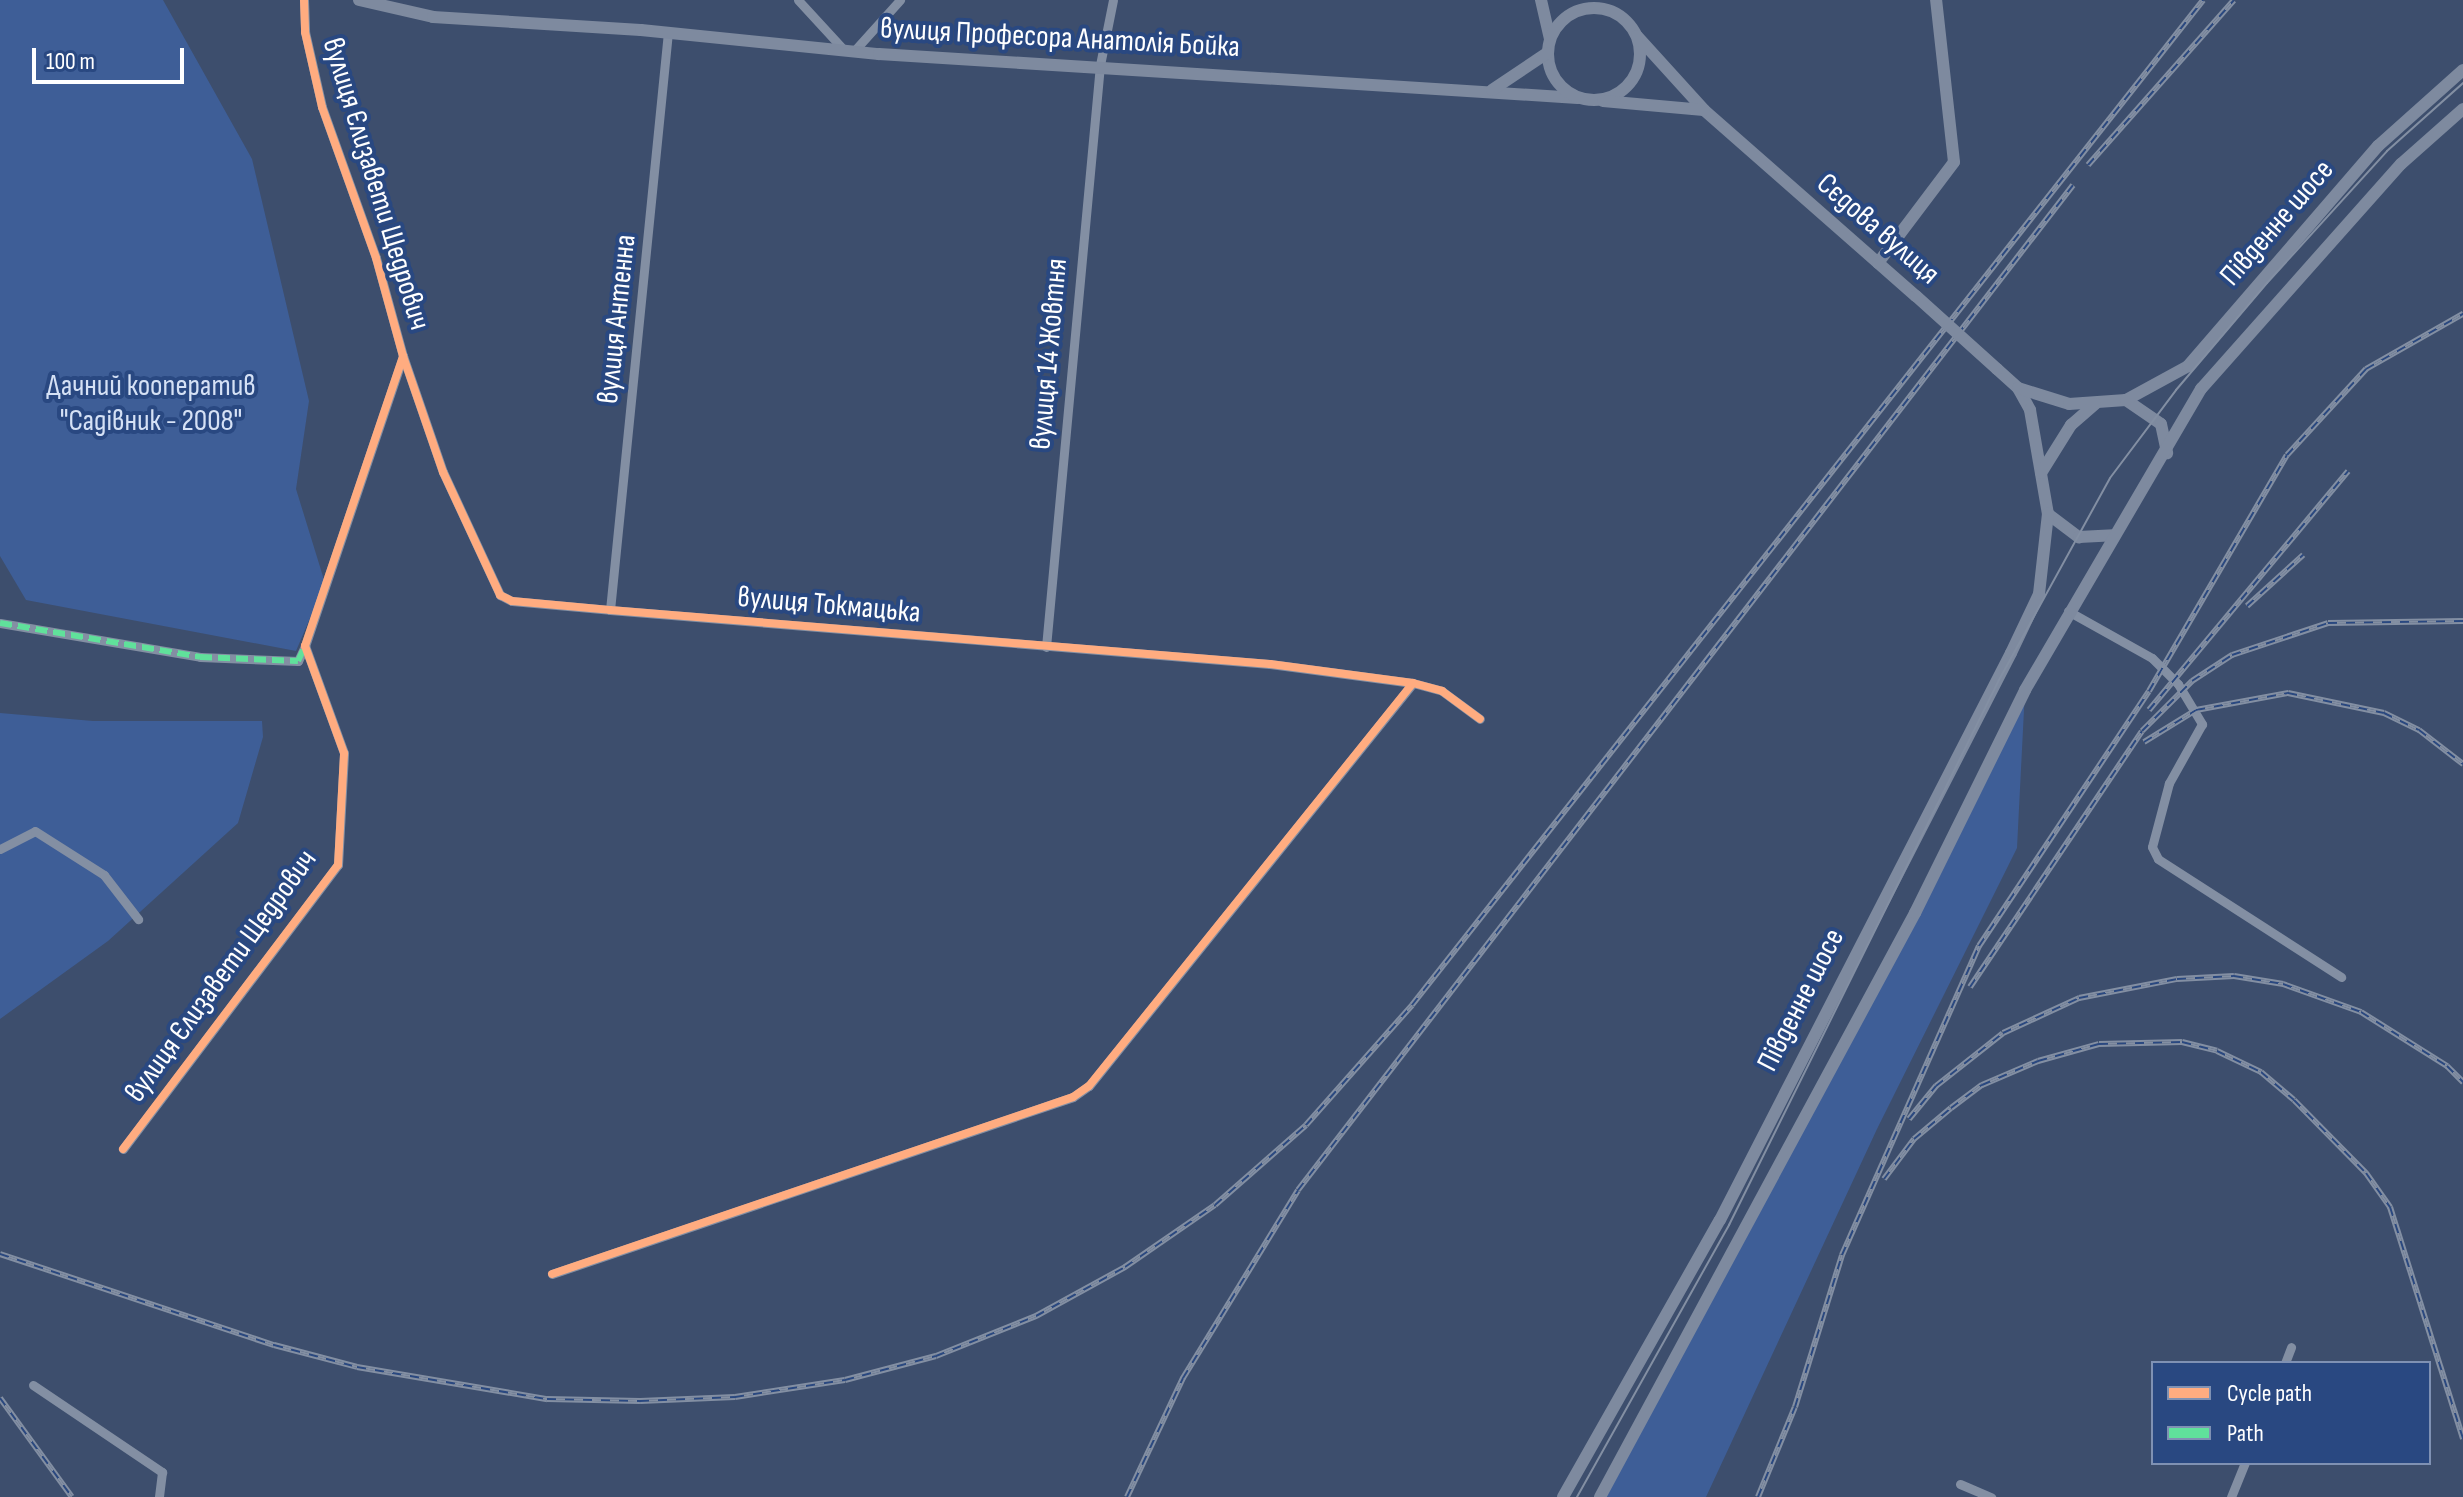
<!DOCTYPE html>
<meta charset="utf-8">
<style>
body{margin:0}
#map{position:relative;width:2463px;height:1497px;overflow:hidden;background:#3d4e6d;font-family:"Sofia Sans Condensed",sans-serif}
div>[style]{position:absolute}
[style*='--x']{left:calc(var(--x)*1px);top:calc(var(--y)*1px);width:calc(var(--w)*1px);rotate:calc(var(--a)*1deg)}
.green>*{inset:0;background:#3e5e97}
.street>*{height:9px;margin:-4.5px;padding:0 4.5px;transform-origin:4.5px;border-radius:4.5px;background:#838fa3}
.secondary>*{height:12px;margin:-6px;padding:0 6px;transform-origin:6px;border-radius:6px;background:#7e8a9f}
.secondary>.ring{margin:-6px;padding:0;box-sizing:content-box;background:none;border:12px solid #7e8a9f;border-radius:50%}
.tram>*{height:2px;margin:-1px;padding:0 1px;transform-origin:1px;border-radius:1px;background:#838fa3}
.rail>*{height:6px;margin-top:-3px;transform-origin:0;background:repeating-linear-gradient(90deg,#294881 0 9px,#838fa3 0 18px);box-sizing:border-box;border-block:2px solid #838fa3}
.secondary-bridge>*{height:12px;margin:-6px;padding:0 6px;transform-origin:6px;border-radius:6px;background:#7e8a9f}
.quiet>*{height:6px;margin-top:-3px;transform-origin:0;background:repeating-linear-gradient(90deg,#60e19b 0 12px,transparent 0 18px)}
.cycleway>*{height:8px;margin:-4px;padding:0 4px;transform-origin:4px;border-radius:4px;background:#ffac80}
span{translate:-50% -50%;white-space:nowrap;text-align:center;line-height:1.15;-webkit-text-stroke:8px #294881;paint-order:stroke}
.street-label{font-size:30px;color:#fff}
.park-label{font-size:30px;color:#d5e1f5}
.legend{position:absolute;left:2151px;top:1361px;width:280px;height:104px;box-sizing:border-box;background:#294881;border:2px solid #7f91b3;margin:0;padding:10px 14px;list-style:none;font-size:24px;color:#fff}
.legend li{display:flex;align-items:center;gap:16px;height:40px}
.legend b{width:40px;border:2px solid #7f91b3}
.scale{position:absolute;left:32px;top:48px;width:152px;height:36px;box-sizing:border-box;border:4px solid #fff;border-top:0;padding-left:10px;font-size:24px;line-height:28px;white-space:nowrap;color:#fff;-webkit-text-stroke:6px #294881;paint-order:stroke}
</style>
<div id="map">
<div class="green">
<div style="clip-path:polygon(0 0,163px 0,252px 159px,309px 401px,296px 489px,325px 583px,296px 651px,26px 600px,0 556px)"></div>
<div style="clip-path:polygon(2025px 690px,2017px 848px,1877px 1129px,1706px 1497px,1600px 1497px,1744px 1235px)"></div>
<div style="clip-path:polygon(0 713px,93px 721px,262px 721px,263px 737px,238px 823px,108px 941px,0 1019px)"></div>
</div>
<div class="street">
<div style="--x:304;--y:0;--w:32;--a:88"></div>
<div style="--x:305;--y:32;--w:77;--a:77.2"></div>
<div style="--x:322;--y:107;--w:160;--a:70.3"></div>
<div style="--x:376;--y:258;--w:102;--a:74.6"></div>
<div style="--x:403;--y:356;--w:123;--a:71"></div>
<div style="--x:443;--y:472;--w:136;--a:65.1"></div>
<div style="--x:500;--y:595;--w:13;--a:27"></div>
<div style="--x:512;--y:601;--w:98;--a:5.2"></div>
<div style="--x:610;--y:610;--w:662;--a:4.68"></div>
<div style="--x:1270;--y:664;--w:144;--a:7.6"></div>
<div style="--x:1413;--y:683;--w:30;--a:15"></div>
<div style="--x:1442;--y:691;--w:47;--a:36.4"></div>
<div style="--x:798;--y:0;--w:68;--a:47.4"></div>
<div style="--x:854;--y:51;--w:69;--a:-48"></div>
<div style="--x:610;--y:610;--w:581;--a:-84.27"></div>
<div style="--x:2068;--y:611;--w:96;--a:29.2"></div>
<div style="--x:2152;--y:658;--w:37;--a:45"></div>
<div style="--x:2178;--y:684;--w:47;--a:59"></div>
<div style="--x:2202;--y:724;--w:68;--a:119.2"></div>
<div style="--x:2169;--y:783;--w:66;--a:104.9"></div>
<div style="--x:2152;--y:847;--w:13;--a:63"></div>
<div style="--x:2158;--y:859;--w:218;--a:32.8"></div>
<div style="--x:0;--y:623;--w:203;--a:9.6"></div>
<div style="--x:200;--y:657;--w:98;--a:2.3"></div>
<div style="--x:298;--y:661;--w:17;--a:-65"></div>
<div style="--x:1046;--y:647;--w:584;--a:-84.7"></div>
<div style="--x:1100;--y:65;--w:66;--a:-78.7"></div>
<div style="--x:0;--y:849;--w:39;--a:-27"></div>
<div style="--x:35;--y:831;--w:82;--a:32.5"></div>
<div style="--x:104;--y:875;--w:56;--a:52.3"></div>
<div style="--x:123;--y:1149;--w:356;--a:-52.9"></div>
<div style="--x:338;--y:865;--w:112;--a:-86.9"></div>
<div style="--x:344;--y:753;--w:114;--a:-110"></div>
<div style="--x:305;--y:646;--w:306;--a:-71.3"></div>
<div style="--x:552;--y:1274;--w:550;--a:-18.76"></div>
<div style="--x:1073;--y:1097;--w:19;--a:-35"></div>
<div style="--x:1089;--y:1086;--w:517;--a:-51.2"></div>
<div style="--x:2285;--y:1363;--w:17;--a:-69"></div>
<div style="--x:33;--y:1385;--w:156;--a:34"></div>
<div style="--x:162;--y:1472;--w:25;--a:97"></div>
<div style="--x:1960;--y:1484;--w:34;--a:23"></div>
<div style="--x:2231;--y:1497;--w:37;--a:-68"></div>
</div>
<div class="secondary">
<div style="--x:359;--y:0;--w:76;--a:12.9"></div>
<div style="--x:433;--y:17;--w:208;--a:3.6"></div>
<div style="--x:641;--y:30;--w:239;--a:5.8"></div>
<div style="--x:879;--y:54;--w:700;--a:3.6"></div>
<div style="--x:1541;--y:0;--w:40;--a:77"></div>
<div class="ring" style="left:1548px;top:8px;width:80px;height:80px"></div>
<div style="--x:1637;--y:36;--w:100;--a:47.8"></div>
<div style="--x:1704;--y:110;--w:282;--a:41.3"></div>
<div style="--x:1492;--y:90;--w:66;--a:-33.9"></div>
<div style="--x:1603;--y:101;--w:101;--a:5.1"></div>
<div style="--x:1878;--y:263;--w:126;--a:-53"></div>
<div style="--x:1954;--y:162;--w:163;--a:-96.3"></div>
<div style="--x:1997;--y:369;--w:28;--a:42"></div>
<div style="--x:2018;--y:388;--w:25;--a:61"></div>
<div style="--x:2030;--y:410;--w:106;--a:80.2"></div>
<div style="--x:2048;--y:514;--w:39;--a:37"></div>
<div style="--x:2079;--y:537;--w:34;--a:-3"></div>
<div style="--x:2018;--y:388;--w:53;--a:17.4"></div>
<div style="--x:2069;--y:404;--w:57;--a:-4"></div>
<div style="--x:2126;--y:400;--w:42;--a:34.4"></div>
<div style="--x:2161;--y:424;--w:30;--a:78"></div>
<div style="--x:2126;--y:400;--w:71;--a:-28.7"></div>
<div style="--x:2188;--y:366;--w:291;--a:-49.2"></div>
<div style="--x:2378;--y:146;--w:114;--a:-41.8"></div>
<div style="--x:2041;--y:473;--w:57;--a:-58"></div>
<div style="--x:2071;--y:425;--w:32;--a:-41"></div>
<div style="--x:1563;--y:1497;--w:318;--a:-60.5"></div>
<div style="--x:1720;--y:1220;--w:637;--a:-62.83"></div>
<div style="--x:2011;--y:653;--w:65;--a:-64.6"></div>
<div style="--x:2039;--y:594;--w:81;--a:-83.6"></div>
<div style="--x:1600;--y:1497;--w:664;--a:-61.66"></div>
<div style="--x:1915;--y:913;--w:249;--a:-63.7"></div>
<div style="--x:2025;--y:690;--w:349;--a:-59.7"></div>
<div style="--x:2201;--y:389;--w:301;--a:-48.4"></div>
<div style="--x:2401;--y:164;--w:83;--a:-41.6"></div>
</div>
<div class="tram">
<div style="--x:1577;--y:1497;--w:312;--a:-60.8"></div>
<div style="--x:1729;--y:1225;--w:608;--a:-63.65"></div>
<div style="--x:1999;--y:680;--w:230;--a:-61.2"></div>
<div style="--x:2110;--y:478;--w:110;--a:-53.1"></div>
<div style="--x:2176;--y:390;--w:140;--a:-49.6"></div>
<div style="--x:2267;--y:283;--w:178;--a:-47.7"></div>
<div style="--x:2387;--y:151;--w:102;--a:-41.8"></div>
</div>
<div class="rail">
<div style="--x:2088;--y:165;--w:220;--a:-48.5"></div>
<div style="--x:2247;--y:606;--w:76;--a:-42.3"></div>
<div style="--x:2149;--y:710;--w:311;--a:-50.2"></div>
<div style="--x:2144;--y:742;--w:61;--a:-31.6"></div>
<div style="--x:2196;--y:710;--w:94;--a:-10.5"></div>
<div style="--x:2288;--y:693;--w:98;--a:11.8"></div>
<div style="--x:2384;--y:713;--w:39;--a:26"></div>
<div style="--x:2419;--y:730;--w:56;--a:37.7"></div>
<div style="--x:1970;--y:987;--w:308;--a:-56.1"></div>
<div style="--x:2142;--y:731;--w:71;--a:-45"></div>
<div style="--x:2192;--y:681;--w:48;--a:-33"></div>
<div style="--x:2232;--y:655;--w:101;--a:-18.4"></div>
<div style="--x:2328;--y:623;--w:135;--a:-0.8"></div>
<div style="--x:1909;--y:1119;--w:43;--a:-50.7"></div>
<div style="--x:1936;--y:1086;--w:85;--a:-38.3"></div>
<div style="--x:2003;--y:1033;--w:84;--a:-24.7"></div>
<div style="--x:2079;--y:998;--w:100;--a:-11"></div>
<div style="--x:2177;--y:979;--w:57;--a:-3"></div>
<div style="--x:2234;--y:976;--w:50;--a:9.3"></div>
<div style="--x:2283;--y:984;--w:83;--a:19.7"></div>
<div style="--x:2361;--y:1012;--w:102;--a:32.1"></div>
<div style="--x:2447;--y:1066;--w:23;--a:45"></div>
<div style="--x:1884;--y:1179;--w:50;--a:-53.1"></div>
<div style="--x:1914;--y:1139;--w:48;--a:-40"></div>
<div style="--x:1951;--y:1108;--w:39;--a:-37"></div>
<div style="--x:1982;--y:1085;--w:61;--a:-23.2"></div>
<div style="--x:2038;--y:1061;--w:63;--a:-15.6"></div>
<div style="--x:2099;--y:1044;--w:83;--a:-1.4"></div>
<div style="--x:2182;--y:1042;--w:36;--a:14"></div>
<div style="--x:2217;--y:1051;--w:49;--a:25.5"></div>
<div style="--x:2261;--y:1072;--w:43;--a:40.3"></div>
<div style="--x:2294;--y:1100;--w:103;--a:45.4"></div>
<div style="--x:2366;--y:1173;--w:42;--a:54.8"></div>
<div style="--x:2390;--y:1207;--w:243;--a:72.5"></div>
<div style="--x:0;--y:1254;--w:289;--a:18.4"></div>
<div style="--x:274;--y:1345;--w:86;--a:14.8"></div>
<div style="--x:357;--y:1367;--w:193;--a:9.6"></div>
<div style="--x:547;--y:1399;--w:93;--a:1.2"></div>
<div style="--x:640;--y:1401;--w:95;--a:-2.4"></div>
<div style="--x:735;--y:1397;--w:111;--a:-8.8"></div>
<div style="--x:845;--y:1380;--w:94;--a:-14.8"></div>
<div style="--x:936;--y:1356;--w:108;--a:-21.8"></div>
<div style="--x:1036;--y:1316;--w:102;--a:-28.8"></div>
<div style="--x:1125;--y:1267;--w:109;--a:-34.6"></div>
<div style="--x:1215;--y:1205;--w:121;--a:-41.3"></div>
<div style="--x:1306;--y:1125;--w:160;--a:-48.5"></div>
<div style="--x:1412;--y:1005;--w:1279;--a:-51.79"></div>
<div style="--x:0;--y:1398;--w:122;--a:54"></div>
<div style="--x:1127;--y:1497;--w:132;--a:-64.8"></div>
<div style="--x:1183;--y:1378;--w:220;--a:-58.5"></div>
<div style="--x:1298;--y:1190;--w:1269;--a:-52.36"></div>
<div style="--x:1758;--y:1497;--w:97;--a:-67.7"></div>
<div style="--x:1795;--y:1407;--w:159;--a:-72.8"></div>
<div style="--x:1842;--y:1255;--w:338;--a:-66.1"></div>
<div style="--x:1979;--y:946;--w:306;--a:-56.3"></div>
<div style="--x:2149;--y:691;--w:273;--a:-59.7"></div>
<div style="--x:2287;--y:455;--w:117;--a:-47.4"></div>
<div style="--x:2366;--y:369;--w:112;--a:-29.6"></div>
</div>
<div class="secondary-bridge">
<div style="--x:1916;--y:296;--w:109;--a:42"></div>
</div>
<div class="quiet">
<div style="--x:0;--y:623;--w:203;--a:9.6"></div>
<div style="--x:200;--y:657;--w:98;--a:2.3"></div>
<div style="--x:298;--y:661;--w:17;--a:-65"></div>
</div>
<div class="cycleway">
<div style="--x:304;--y:0;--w:32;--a:88"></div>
<div style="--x:305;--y:32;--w:77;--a:77.2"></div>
<div style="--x:322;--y:107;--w:160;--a:70.3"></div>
<div style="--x:376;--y:258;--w:102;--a:74.6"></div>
<div style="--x:403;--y:356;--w:123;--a:71"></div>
<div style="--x:443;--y:472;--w:136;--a:65.1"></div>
<div style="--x:500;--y:595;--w:13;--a:27"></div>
<div style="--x:512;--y:601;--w:98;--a:5.2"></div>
<div style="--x:610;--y:610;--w:662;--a:4.68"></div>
<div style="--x:1270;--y:664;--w:144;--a:7.6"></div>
<div style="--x:1413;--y:683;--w:30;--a:15"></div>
<div style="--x:1442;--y:691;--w:47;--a:36.4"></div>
<div style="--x:123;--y:1149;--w:356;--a:-52.9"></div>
<div style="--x:338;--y:865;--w:112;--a:-86.9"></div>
<div style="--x:344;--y:753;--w:114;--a:-110"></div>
<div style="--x:305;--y:646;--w:306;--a:-71.3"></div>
<div style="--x:552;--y:1274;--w:550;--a:-18.76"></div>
<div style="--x:1073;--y:1097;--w:19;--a:-35"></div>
<div style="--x:1089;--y:1086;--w:517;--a:-51.2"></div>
</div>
<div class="street-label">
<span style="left:1060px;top:38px;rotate:3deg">вулиця Професора Анатолія Бойка</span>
<span style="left:376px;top:184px;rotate:73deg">вулиця Єлизавети Щедрович</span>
<span style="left:2277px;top:223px;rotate:-49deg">Південне шосе</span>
<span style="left:1878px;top:229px;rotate:41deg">Сєдова вулиця</span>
<span style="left:617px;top:319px;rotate:-84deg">вулиця Антенна</span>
<span style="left:1049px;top:354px;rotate:-85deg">вулиця 14 Жовтня</span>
<span style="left:829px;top:605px;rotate:5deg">вулиця Токмацька</span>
<span style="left:221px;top:976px;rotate:-54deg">вулиця Єлизавети Щедрович</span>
<span style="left:1801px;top:1000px;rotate:-63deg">Південне шосе</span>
</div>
<div class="park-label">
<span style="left:151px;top:403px">Дачний кооператив<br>"Садівник - 2008"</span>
</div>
<ul class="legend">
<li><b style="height:10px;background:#ffac80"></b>Cycle path</li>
<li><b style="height:10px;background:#60e19b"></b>Path</li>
</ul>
<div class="scale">100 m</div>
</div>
